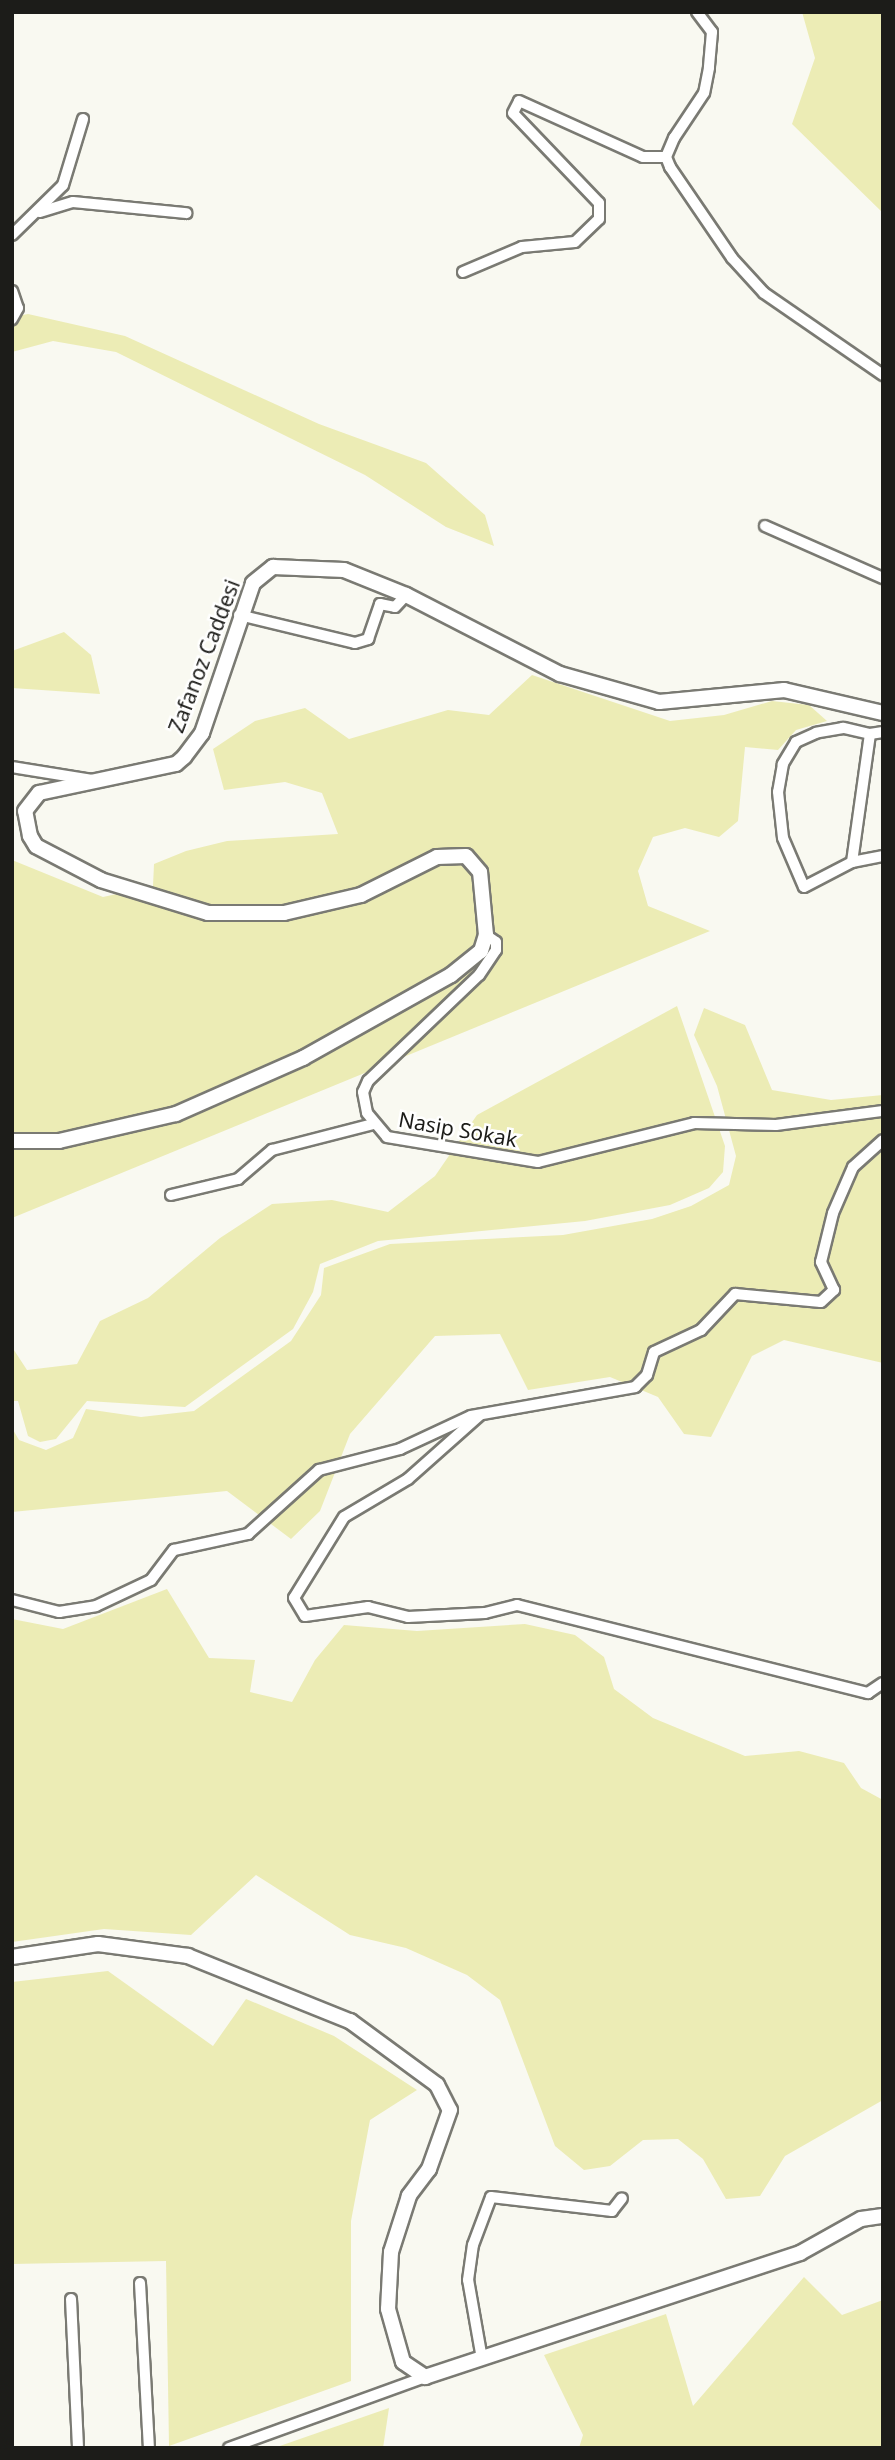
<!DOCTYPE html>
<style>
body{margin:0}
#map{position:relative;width:895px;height:2460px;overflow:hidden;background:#f9f9f1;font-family:"Noto Sans",sans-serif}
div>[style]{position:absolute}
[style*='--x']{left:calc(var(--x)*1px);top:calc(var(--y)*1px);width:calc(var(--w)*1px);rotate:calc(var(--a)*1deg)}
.green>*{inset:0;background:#ececb5}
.roads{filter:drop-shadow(2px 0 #7a7a73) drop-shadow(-2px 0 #7a7a73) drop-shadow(0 2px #7a7a73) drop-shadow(0 -2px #7a7a73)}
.minor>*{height:10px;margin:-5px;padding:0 5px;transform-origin:5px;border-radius:5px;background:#fff}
.tertiary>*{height:14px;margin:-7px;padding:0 7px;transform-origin:7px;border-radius:7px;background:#fff}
span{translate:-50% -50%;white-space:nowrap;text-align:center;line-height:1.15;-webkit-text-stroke:5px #fff;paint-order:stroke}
.street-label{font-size:21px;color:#1c1c19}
.frame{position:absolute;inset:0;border:14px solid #1c1c19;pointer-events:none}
</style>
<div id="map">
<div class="green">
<div style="clip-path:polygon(802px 12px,883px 12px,883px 213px,792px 124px,815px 58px)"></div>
<div style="clip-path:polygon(28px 314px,125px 336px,319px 424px,426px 463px,485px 515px,494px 546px,446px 527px,365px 475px,116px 352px,53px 341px,12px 352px,12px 317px)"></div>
<div style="clip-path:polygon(64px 632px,91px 655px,100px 694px,12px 688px,12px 651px)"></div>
<div style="clip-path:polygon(532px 675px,670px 721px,724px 715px,772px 701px,809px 705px,827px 721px,796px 730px,778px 750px,745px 747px,738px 821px,719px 837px,685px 828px,653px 837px,638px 871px,648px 906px,710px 931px,12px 1218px,12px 860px,103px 897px,153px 886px,154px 864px,186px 851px,227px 841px,338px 834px,322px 793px,285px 782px,224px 790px,213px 749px,255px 721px,305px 708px,349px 739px,448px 710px,489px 715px)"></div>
<div style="clip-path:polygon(677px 1006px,725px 1146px,723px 1172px,709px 1188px,670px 1205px,585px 1221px,378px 1241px,320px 1264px,313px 1292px,293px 1329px,185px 1407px,87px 1401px,56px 1439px,40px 1442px,28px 1436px,18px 1401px,12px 1401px,12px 1347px,27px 1370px,77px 1364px,100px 1321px,148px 1298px,220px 1238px,272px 1204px,332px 1200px,388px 1212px,435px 1176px,477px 1115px)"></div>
<div style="clip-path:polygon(704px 1008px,745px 1025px,772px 1090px,831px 1100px,883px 1095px,883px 1363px,784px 1340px,752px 1356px,711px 1437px,684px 1434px,658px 1397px,610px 1377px,528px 1390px,500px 1334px,435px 1336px,350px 1434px,320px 1511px,291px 1539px,227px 1491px,12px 1512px,12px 1428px,19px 1440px,46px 1450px,73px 1438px,86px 1409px,141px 1417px,194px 1411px,291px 1341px,321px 1295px,324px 1268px,390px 1244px,563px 1235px,652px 1219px,691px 1206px,729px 1185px,736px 1156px,717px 1086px,694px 1035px)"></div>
<div style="clip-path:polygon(167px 1589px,209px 1658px,255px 1660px,250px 1692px,292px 1702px,315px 1660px,344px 1625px,417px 1631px,525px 1624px,575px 1635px,604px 1657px,614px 1689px,653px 1718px,745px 1756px,799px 1751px,844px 1763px,861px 1788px,883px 1800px,883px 2100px,785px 2156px,760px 2196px,726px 2199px,703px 2159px,678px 2139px,643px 2140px,610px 2166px,584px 2170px,555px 2146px,500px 2000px,467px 1975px,406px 1948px,350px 1935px,256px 1875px,191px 1935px,104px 1929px,12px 1942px,12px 1619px,63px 1629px)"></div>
<div style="clip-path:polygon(108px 1971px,213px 2046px,246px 1999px,334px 2036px,417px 2090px,370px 2120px,351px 2221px,351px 2381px,169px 2446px,166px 2261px,12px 2264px,12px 1982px)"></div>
<div style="clip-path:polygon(804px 2277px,842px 2315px,883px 2300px,883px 2448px,579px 2448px,583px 2435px,544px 2355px,666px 2314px,693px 2406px)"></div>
<div style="clip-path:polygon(389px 2408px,383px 2448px,274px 2448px)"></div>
</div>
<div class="roads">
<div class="minor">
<div style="--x:697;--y:12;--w:25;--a:53"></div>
<div style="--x:712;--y:32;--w:36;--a:95"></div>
<div style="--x:709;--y:68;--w:25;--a:101"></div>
<div style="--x:704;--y:93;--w:54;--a:123.7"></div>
<div style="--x:674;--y:138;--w:21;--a:113"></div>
<div style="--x:666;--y:157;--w:11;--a:68"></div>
<div style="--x:670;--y:167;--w:110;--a:55.7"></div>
<div style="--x:732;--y:258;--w:47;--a:47.6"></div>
<div style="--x:764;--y:293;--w:145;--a:34.6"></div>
<div style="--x:40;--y:212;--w:34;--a:-17"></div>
<div style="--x:73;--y:202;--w:114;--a:5.6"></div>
<div style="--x:12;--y:235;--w:71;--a:-44.4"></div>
<div style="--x:63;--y:185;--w:69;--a:-73.1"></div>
<div style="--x:463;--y:272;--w:64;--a:-23"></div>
<div style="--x:522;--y:247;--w:53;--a:-5.4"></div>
<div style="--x:575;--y:242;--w:33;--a:-44"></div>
<div style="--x:599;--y:219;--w:16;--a:-90"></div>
<div style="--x:599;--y:203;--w:124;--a:-133.7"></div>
<div style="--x:513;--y:113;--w:13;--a:-63"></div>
<div style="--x:519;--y:101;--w:136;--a:24.3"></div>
<div style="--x:643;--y:157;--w:23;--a:0"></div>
<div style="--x:12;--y:291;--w:18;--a:71"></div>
<div style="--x:18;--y:308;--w:13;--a:119"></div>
<div style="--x:765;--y:526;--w:129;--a:23.8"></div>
<div style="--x:239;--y:615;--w:119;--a:13.6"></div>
<div style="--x:355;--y:643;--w:14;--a:-17"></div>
<div style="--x:368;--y:639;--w:37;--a:-71"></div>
<div style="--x:380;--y:604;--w:15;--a:11"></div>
<div style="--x:395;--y:607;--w:16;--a:-47"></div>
<div style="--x:870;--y:734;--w:28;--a:-167"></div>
<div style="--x:843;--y:728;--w:27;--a:170"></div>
<div style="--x:816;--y:733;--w:22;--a:156"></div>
<div style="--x:796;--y:742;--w:26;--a:121"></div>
<div style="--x:783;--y:764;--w:28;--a:100"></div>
<div style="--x:778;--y:792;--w:46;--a:83.8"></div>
<div style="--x:783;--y:838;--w:53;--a:66.8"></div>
<div style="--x:804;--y:887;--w:54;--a:-27.5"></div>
<div style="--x:852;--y:862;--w:129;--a:-82"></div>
<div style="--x:870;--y:734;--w:13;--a:-9"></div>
<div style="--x:12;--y:767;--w:81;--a:9.2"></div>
<div style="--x:852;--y:862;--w:32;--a:-11"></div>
<div style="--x:486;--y:935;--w:12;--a:35"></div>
<div style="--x:496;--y:942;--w:8;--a:90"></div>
<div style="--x:496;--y:950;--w:30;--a:124"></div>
<div style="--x:479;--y:975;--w:153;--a:136.3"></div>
<div style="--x:368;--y:1081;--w:12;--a:114"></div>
<div style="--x:363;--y:1092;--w:21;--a:79"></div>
<div style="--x:367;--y:1113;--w:31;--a:50"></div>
<div style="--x:387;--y:1137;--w:153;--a:9.4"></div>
<div style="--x:538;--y:1162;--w:161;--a:-14"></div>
<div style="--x:694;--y:1123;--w:82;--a:1.4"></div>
<div style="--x:776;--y:1125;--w:108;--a:-7.5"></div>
<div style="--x:171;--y:1195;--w:69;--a:-13.4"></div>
<div style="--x:238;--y:1179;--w:45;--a:-40.5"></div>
<div style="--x:272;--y:1150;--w:104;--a:-14.4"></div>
<div style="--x:480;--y:1415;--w:96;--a:138.4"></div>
<div style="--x:408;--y:1479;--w:74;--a:149.3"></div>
<div style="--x:344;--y:1517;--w:95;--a:121.7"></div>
<div style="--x:294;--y:1598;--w:21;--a:59"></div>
<div style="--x:305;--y:1616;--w:64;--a:-8.1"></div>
<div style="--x:368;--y:1607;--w:41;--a:14"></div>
<div style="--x:408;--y:1617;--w:77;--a:-3"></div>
<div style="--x:485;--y:1613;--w:33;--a:-14"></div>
<div style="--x:517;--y:1605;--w:362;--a:14.1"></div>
<div style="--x:868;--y:1693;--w:18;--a:-34"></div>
<div style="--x:12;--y:1600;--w:49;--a:14.3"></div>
<div style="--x:59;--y:1612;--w:37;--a:-9"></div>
<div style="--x:96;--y:1606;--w:61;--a:-25.3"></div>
<div style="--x:151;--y:1580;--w:38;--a:-53"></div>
<div style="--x:174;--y:1550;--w:76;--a:-12.2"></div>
<div style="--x:248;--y:1534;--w:96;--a:-42"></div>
<div style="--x:319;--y:1470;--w:84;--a:-14.5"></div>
<div style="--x:400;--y:1449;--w:78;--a:-24.9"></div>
<div style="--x:471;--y:1416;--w:167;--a:-10"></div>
<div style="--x:635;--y:1387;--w:17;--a:-45"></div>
<div style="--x:647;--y:1375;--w:24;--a:-73"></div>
<div style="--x:654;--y:1352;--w:52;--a:-25.1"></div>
<div style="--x:701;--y:1330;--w:50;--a:-46.6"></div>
<div style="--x:735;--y:1294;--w:86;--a:5.3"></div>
<div style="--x:821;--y:1302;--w:18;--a:-43"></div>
<div style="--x:834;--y:1290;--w:31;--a:-115"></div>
<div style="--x:821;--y:1262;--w:50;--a:-76.2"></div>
<div style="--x:833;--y:1213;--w:50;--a:-66.5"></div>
<div style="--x:853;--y:1167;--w:40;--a:-42"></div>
<div style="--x:140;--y:2283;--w:165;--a:86.9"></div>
<div style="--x:71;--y:2299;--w:149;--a:87.3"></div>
<div style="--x:482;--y:2359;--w:80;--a:-100"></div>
<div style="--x:468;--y:2280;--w:35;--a:-82"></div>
<div style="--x:473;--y:2245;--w:51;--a:-69.4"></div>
<div style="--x:491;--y:2197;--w:122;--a:6.6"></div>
<div style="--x:612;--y:2211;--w:16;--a:-52"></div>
<div style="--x:229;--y:2448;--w:208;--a:-19.9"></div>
</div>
<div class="tertiary">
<div style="--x:12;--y:1141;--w:47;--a:0"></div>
<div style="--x:59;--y:1141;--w:120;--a:-13"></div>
<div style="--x:176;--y:1114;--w:139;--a:-23.8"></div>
<div style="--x:303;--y:1058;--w:170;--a:-29.3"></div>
<div style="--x:451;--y:975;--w:38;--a:-39"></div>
<div style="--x:481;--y:951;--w:17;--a:-73"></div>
<div style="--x:486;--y:935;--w:63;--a:-95.4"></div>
<div style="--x:480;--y:872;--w:21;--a:-131"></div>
<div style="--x:466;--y:856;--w:29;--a:178"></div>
<div style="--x:437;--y:857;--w:85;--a:153.4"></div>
<div style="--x:361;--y:895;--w:79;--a:166.8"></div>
<div style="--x:284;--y:913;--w:76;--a:180"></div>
<div style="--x:208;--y:913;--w:112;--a:-162.9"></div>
<div style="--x:101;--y:880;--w:73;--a:-152.4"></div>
<div style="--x:36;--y:846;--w:12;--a:-121"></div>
<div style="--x:30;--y:836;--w:25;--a:-101"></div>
<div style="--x:25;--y:811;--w:23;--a:-52"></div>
<div style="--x:39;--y:793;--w:140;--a:-12"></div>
<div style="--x:176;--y:764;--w:11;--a:-41"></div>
<div style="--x:184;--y:757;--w:30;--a:-53"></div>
<div style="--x:202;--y:733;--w:158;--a:-71.2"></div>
<div style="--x:253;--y:583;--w:26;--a:-39"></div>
<div style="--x:273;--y:567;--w:71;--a:2.4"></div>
<div style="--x:344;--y:570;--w:67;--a:22"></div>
<div style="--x:406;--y:595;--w:173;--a:27.2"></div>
<div style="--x:560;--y:674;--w:103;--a:15.8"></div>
<div style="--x:659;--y:702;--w:126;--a:-5.5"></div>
<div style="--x:784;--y:690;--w:102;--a:13.1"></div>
<div style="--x:12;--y:1957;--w:87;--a:-8.6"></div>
<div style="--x:98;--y:1944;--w:91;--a:7.6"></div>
<div style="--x:188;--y:1956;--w:175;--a:21.9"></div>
<div style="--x:350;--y:2021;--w:108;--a:36.3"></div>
<div style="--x:437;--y:2085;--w:28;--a:63"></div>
<div style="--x:450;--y:2110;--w:63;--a:109.6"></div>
<div style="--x:429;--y:2169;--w:34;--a:127"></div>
<div style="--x:409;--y:2196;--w:59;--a:107.8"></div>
<div style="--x:391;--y:2252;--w:57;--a:93"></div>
<div style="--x:388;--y:2309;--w:55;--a:74.2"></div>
<div style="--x:403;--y:2362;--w:27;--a:34"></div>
<div style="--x:425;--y:2377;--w:395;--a:-18.3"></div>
<div style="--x:800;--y:2253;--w:70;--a:-29.1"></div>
<div style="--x:861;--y:2219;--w:22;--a:-8"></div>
</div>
</div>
<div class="street-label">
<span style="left:204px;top:656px;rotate:-69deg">Zafanoz Caddesi</span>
<span style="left:458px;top:1129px;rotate:10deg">Nasip Sokak</span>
</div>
<div class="frame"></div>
</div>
